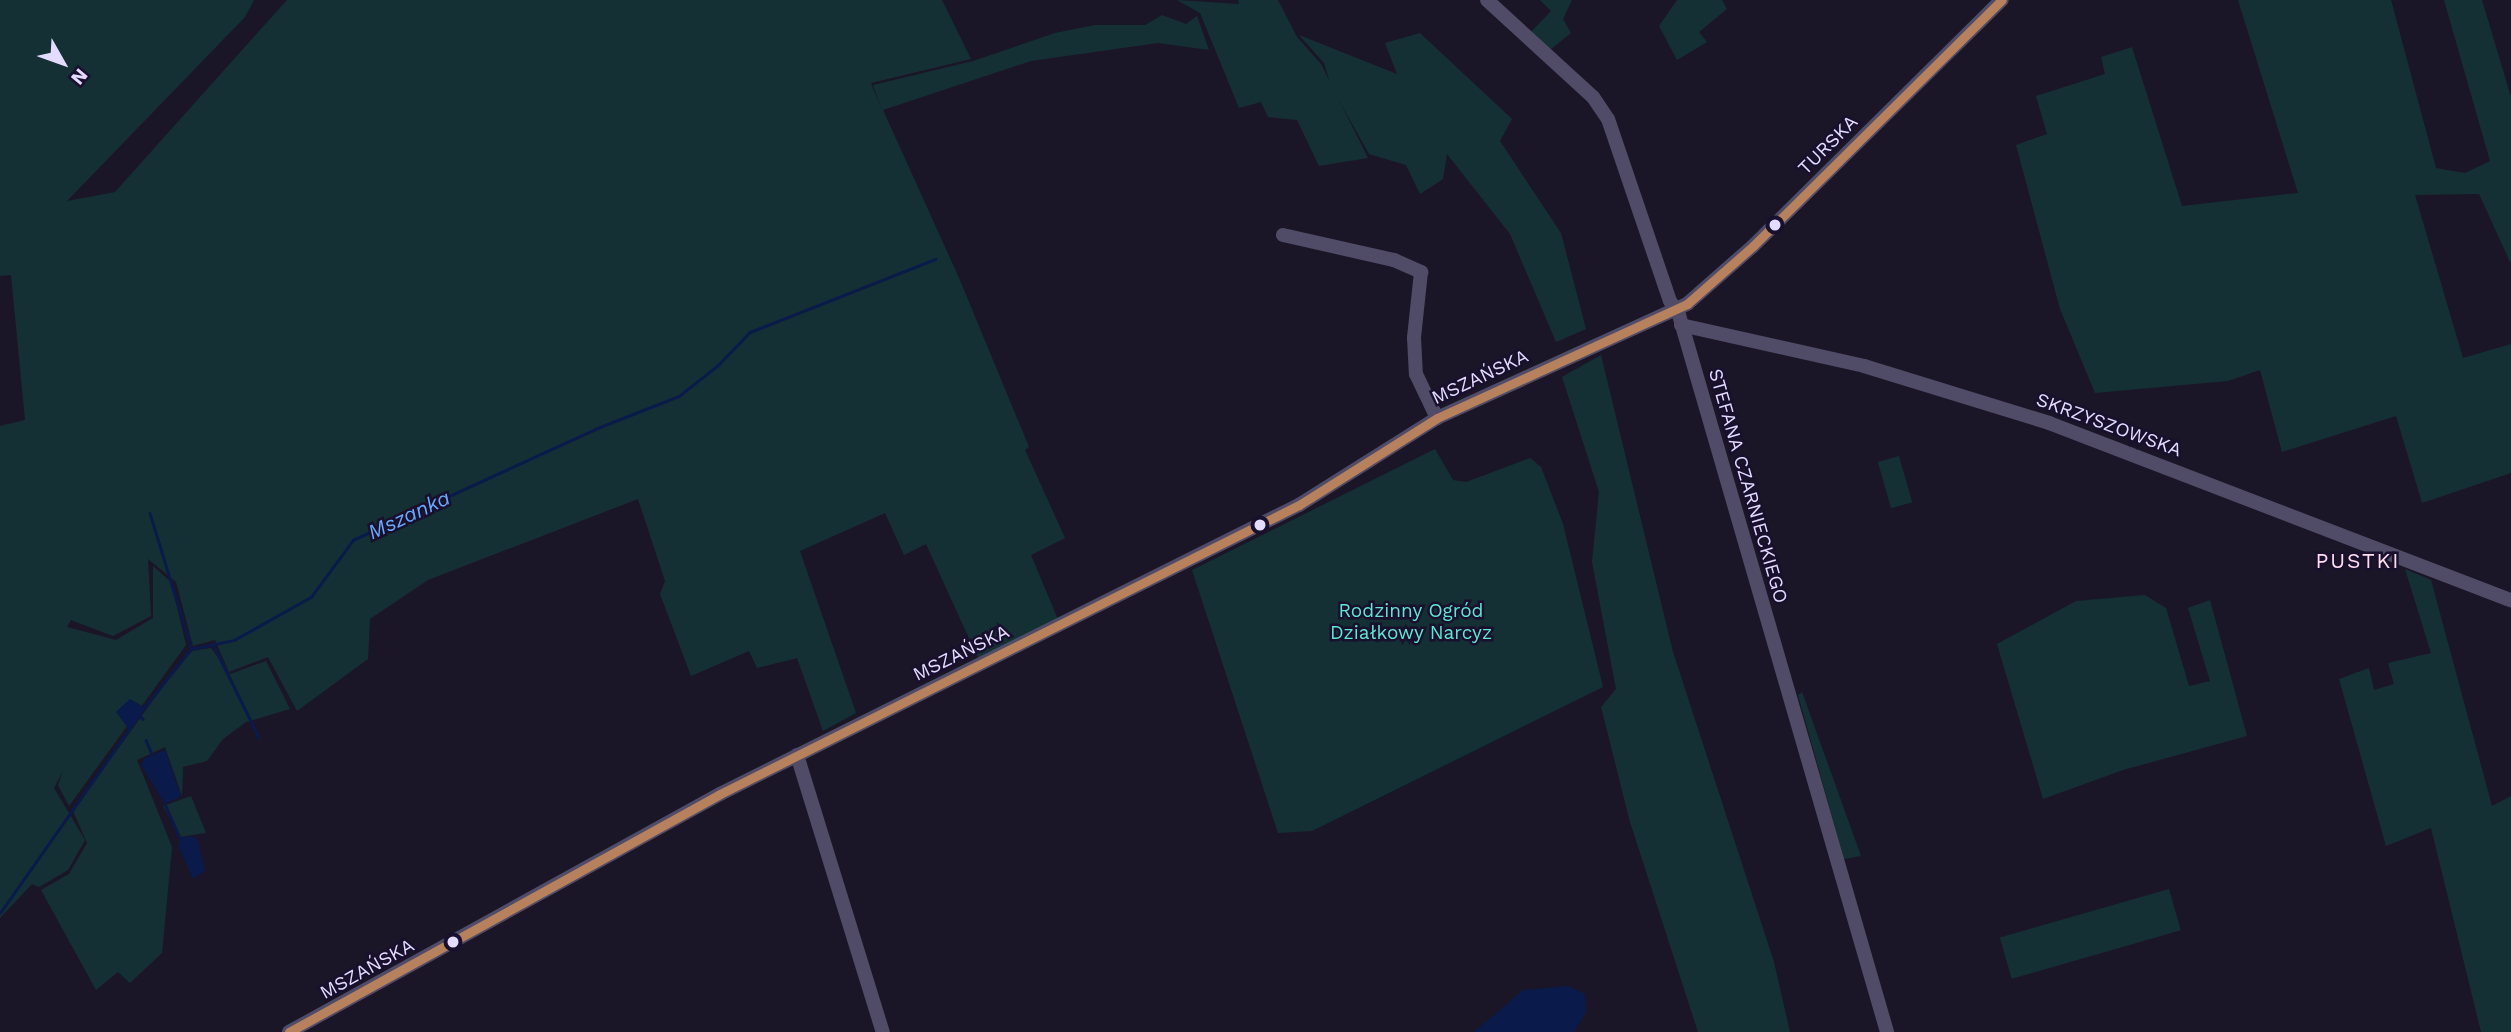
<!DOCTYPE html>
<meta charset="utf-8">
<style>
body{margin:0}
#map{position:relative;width:2511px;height:1032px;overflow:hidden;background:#1b1627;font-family:"Work Sans",sans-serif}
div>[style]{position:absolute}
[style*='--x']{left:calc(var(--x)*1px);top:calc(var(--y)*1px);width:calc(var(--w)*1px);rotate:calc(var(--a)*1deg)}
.green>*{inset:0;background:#143035;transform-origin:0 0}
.water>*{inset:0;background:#0a1a4a}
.stream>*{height:2.5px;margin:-1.25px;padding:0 1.25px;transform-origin:1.25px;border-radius:1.25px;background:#0a1a4a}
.minor>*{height:14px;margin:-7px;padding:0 7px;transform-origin:7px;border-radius:7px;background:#504c67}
.bus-1>*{height:9px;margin:-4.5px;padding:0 4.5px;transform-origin:4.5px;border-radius:4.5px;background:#b6815c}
.dots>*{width:19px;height:19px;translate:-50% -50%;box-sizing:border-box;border:4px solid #18102d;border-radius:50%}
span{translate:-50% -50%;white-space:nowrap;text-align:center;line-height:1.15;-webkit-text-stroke:5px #18102d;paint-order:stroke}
.street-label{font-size:19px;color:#e4dcff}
.park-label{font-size:19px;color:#60e6d3}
.water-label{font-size:21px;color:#6aaaff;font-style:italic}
.neighbourhood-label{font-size:21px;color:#ffdeef;letter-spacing:2px}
.north{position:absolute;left:28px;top:28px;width:70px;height:70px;-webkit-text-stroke:5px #18102d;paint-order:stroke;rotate:130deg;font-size:19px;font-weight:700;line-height:28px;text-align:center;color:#e4dcff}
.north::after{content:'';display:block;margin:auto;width:24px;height:32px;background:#e4dcff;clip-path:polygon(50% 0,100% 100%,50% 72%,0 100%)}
</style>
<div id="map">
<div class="green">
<div style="clip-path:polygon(0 0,254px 0,245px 17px,67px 201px,115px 192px,287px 0,942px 0,971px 59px,871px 83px,882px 110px,873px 85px,973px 61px,1055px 33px,1095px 25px,1145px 25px,1162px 15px,1186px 24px,1197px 16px,1209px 50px,1158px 43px,1031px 61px,883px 110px,959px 278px,1029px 447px,1025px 450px,1065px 538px,1031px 555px,1059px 622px,978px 658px,926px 544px,904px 555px,885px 513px,800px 551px,856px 713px,823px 731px,797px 658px,757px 668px,749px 651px,691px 676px,660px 594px,665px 581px,638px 499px,428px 580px,370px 619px,368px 659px,297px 711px,268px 657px,229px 672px,215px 640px,193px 646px,176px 582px,148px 559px,151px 616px,113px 636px,71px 620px,67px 627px,116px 640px,153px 618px,153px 566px,171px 582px,186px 645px,69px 806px,58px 785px,63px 771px,54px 788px,85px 840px,68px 870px,39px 887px,32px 884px,0 918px,0 426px,25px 420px,11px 275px,0 276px)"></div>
<div style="clip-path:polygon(1177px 0,1239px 4px,1238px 0,1278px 0,1297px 37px,1321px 64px,1368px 158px,1319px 166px,1297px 120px,1268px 117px,1261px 102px,1239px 108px,1200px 13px)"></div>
<div style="clip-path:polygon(1540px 0,1572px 0,1563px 19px,1571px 33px,1550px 50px,1530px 33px,1551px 11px)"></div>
<div style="clip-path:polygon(1677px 0,1722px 0,1727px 9px,1699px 32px,1707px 42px,1677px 60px,1659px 26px)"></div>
<div style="clip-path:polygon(2238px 0,2391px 0,2436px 168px,2465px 173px,2490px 161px,2444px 0,2482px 0,2511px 97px,2511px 264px,2479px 194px,2415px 195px,2463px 358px,2511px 344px,2511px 473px,2422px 503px,2396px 416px,2282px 452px,2260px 370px,2228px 381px,2095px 393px,2060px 309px,2016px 145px,2047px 134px,2036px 96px,2105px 74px,2101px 57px,2132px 47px,2182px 206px,2298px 193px)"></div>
<div style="clip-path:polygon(1420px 33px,1512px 119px,1500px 141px,1561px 233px,1586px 329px,1556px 342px,1510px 234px,1447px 154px,1443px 179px,1420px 194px,1406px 165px,1369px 154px,1331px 86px,1324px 63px,1299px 35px,1397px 74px,1385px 43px)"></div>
<div style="clip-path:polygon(1601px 355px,1673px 652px,1774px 962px,1790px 1032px,1698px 1032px,1630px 822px,1601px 707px,1616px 689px,1592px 562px,1599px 492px,1562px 377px)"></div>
<div style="clip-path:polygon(1435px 449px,1453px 480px,1466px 482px,1530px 458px,1541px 467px,1563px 524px,1603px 687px,1312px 831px,1278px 833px,1192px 570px)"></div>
<div style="left:1899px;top:456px;width:48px;height:22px;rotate:74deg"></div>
<div style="clip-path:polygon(2405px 569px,2431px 580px,2492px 806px,2511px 796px,2511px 1032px,2481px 1032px,2431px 828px,2386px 846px,2339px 679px,2369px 668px,2374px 690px,2394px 684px,2388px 663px,2431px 653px)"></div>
<div style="clip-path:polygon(2145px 595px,2166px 608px,2189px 686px,2210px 681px,2188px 608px,2210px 600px,2247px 736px,2123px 770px,2043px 799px,1997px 644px,2076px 601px)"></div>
<div style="clip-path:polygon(211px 648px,230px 674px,266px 661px,290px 709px,246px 722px,223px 739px,207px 761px,183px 767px,182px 796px,165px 747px,137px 760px,172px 847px,162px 953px,130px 983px,118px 972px,96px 990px,41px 890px,69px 874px,87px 843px,73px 811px,172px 674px,192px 651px)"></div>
<div style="clip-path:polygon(1802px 692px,1861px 856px,1844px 859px,1798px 695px)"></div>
<div style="clip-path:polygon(191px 796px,206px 833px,180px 837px,163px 806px)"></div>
<div style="left:2169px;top:889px;width:43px;height:176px;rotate:74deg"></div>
</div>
<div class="water">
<div style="clip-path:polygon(130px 699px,146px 708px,130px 731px,116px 712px)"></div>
<div style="clip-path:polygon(165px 750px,181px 796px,165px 804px,141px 765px,145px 758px)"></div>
<div style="clip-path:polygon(188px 836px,197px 838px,205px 871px,193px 879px,178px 846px,180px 838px)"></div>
<div style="clip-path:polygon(1568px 986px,1585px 994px,1586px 1012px,1574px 1032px,1474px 1032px,1523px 990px)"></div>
</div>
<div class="stream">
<div style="--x:150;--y:513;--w:140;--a:73"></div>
<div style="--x:214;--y:646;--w:102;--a:63.7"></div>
<div style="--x:144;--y:708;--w:75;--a:-51.5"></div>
<div style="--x:191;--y:649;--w:44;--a:-11.8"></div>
<div style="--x:234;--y:640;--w:88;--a:-29.2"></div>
<div style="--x:311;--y:597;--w:71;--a:-53.6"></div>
<div style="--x:353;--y:540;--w:266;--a:-24.6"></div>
<div style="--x:595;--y:429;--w:90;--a:-21.4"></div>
<div style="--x:679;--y:396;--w:48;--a:-38.3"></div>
<div style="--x:717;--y:366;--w:47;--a:-45.9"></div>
<div style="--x:750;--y:332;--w:199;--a:-21.5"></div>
<div style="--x:140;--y:716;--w:4;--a:45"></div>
<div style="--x:146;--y:740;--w:15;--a:67"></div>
<div style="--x:165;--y:804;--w:37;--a:66"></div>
<div style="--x:0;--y:913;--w:226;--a:-54.9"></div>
</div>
<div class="minor">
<div style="--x:1487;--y:0;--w:144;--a:42.5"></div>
<div style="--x:1593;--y:97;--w:27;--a:56"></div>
<div style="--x:1608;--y:119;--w:192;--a:71.2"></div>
<div style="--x:1670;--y:301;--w:17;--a:57"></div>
<div style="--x:1679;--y:315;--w:747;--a:73.82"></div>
<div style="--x:1283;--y:235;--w:114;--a:12.7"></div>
<div style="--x:1394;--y:260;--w:30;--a:24"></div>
<div style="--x:1421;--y:272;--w:66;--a:96.1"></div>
<div style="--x:1414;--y:338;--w:36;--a:87"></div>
<div style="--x:1416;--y:374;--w:49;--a:64.5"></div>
<div style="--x:1681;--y:325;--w:188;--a:12.6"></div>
<div style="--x:1864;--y:366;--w:194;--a:17.1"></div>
<div style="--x:2049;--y:423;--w:495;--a:21"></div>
<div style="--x:797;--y:755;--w:290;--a:72.8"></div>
<div style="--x:289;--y:1032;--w:492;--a:-28.9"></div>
<div style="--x:720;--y:794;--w:647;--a:-26.53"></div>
<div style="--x:1299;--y:505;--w:163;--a:-32.2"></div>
<div style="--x:1437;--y:418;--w:275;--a:-24.5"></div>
<div style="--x:1687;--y:304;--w:88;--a:-41.3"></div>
<div style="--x:1753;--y:246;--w:350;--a:-44.7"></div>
</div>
<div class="bus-1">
<div style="--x:289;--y:1032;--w:492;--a:-28.9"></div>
<div style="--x:720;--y:794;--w:647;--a:-26.53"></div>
<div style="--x:1299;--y:505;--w:163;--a:-32.2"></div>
<div style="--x:1437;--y:418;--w:275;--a:-24.5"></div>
<div style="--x:1687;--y:304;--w:88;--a:-41.3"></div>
<div style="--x:1753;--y:246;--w:350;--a:-44.7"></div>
</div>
<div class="dots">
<div style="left:1775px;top:225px;background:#e4dcff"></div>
<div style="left:1260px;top:525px;background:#e4dcff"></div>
<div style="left:453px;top:942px;background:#e4dcff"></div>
</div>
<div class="street-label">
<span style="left:1828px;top:145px;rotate:-45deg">TURSKA</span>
<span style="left:1480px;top:377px;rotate:-25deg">MSZAŃSKA</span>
<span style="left:2109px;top:425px;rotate:20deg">SKRZYSZOWSKA</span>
<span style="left:1748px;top:486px;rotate:74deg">STEFANA CZARNIECKIEGO</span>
<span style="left:961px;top:653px;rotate:-26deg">MSZAŃSKA</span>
<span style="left:367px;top:969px;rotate:-29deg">MSZAŃSKA</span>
</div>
<div class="park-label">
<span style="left:1411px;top:622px">Rodzinny Ogród<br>Działkowy Narcyz</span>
</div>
<div class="water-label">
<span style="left:409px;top:515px;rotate:-25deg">Mszanka</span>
</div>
<div class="neighbourhood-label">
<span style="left:2358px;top:561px">PUSTKI</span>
</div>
<div class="north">N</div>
</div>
